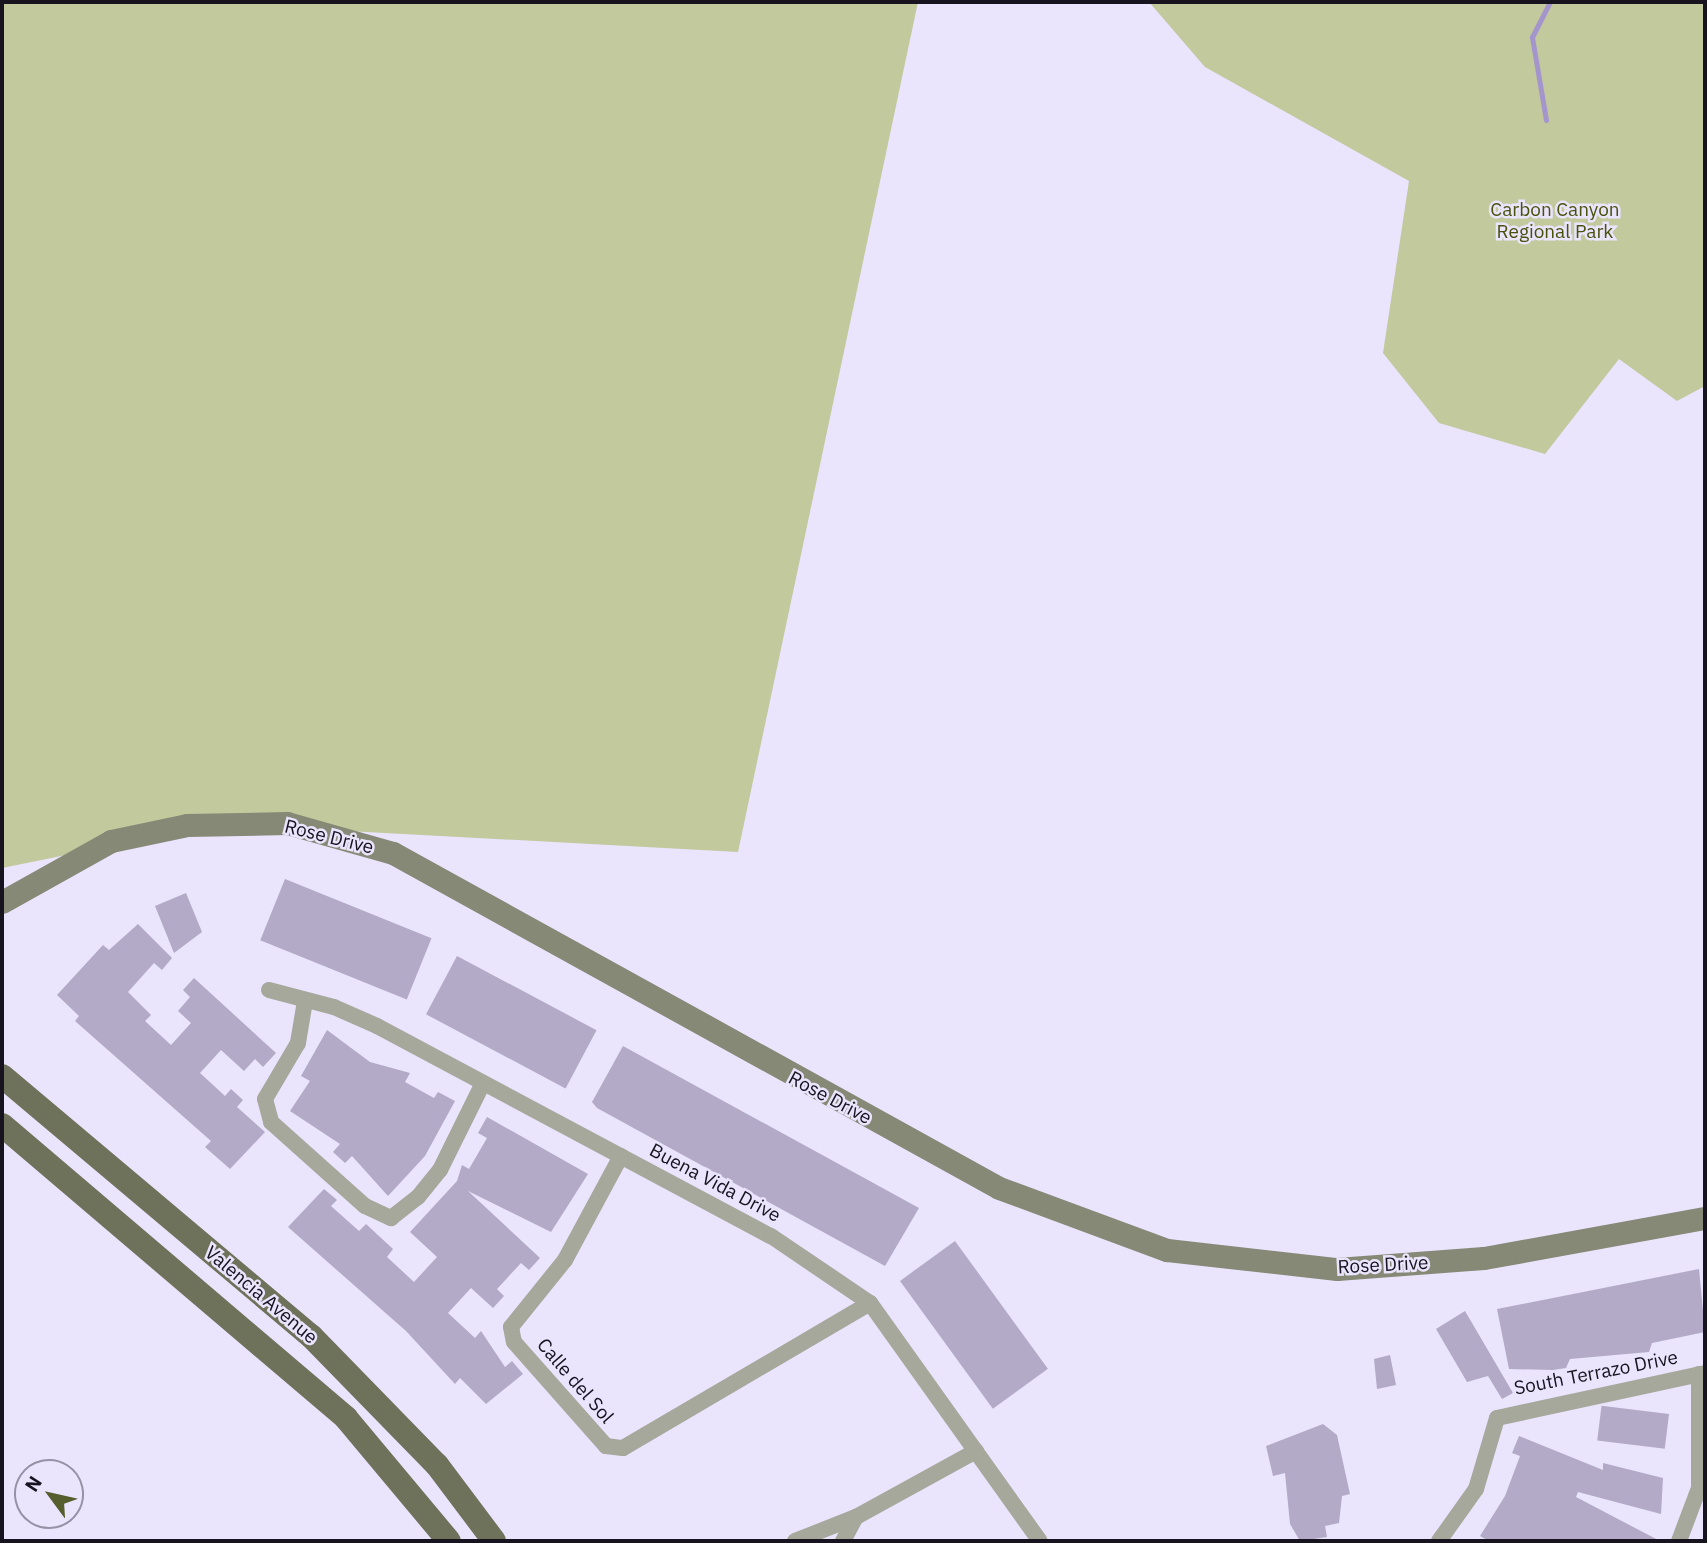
<!DOCTYPE html>
<style>
body{margin:0}
#map{position:relative;width:1707px;height:1543px;overflow:hidden;background:#eae4fd;font-family:"IBM Plex Sans",sans-serif}
div>[style]{position:absolute}
[style*='--x']{left:calc(var(--x)*1px);top:calc(var(--y)*1px);width:calc(var(--w)*1px);rotate:calc(var(--a)*1deg)}
.green>*{inset:0;background:#c1c99d}
.stream>*{height:5px;margin:-2.5px;padding:0 2.5px;transform-origin:2.5px;border-radius:2.5px;background:#a495cc}
.building>*{inset:0;background:#b2aac7;transform-origin:0 0}
.street>*{height:16px;margin:-8px;padding:0 8px;transform-origin:8px;border-radius:8px;background:#a5a89b}
.secondary>*{height:23px;margin:-11.5px;padding:0 11.5px;transform-origin:11.5px;border-radius:11.5px;background:#858975}
.primary>*{height:24px;margin:-12px;padding:0 12px;transform-origin:12px;border-radius:12px;background:#6e725a}
span{translate:-50% -50%;white-space:nowrap;text-align:center;line-height:1.15;-webkit-text-stroke:5px #eae4fd;paint-order:stroke}
.park-label{font-size:19px;color:#49510a}
.street-label{font-size:19px;color:#17141f}
.frame{position:absolute;inset:0;border:4px solid #17141f;pointer-events:none}
.north{position:absolute;left:14px;top:1459px;width:70px;height:70px;box-sizing:border-box;background:#eae4fd;border:2px solid #9691a4;border-radius:50%;rotate:303deg;font-size:19px;font-weight:700;line-height:28px;text-align:center;color:#17141f}
.north::after{content:'';display:block;margin:auto;width:24px;height:32px;background:#575e2d;clip-path:polygon(50% 0,100% 100%,50% 72%,0 100%)}
</style>
<div id="map">
<div class="green">
<div style="clip-path:polygon(2px 2px,918px 2px,738px 852px,219px 824px,2px 868px)"></div>
<div style="clip-path:polygon(1149px 2px,1705px 2px,1705px 386px,1677px 401px,1619px 359px,1545px 454px,1439px 423px,1383px 353px,1409px 181px,1205px 67px)"></div>
</div>
<div class="stream">
<div style="--x:1546;--y:120;--w:84;--a:-99.6"></div>
<div style="--x:1532;--y:37;--w:39;--a:-63"></div>
</div>
<div class="building">
<div style="left:285px;top:879px;width:158px;height:66px;rotate:22deg"></div>
<div style="clip-path:polygon(186px 893px,202px 932px,174px 953px,155px 906px)"></div>
<div style="clip-path:polygon(138px 924px,172px 958px,162px 970px,154px 963px,128px 992px,151px 1015px,145px 1021px,171px 1045px,191px 1023px,178px 1011px,190px 997px,183px 990px,194px 978px,276px 1053px,263px 1067px,255px 1059px,244px 1071px,221px 1050px,200px 1073px,225px 1096px,231px 1089px,243px 1100px,237px 1107px,265px 1132px,230px 1169px,205px 1147px,211px 1141px,75px 1021px,79px 1016px,57px 995px,103px 945px,109px 950px)"></div>
<div style="left:457px;top:956px;width:158px;height:66px;rotate:28deg"></div>
<div style="clip-path:polygon(327px 1030px,370px 1062px,410px 1073px,405px 1082px,434px 1098px,438px 1092px,455px 1101px,425px 1156px,388px 1196px,352px 1156px,345px 1163px,333px 1152px,340px 1144px,290px 1111px,310px 1081px,301px 1076px)"></div>
<div style="clip-path:polygon(623px 1046px,919px 1208px,885px 1266px,597px 1108px,592px 1102px)"></div>
<div style="clip-path:polygon(487px 1117px,588px 1174px,551px 1232px,468px 1191px,540px 1258px,529px 1270px,521px 1263px,497px 1289px,504px 1296px,493px 1308px,471px 1288px,448px 1313px,475px 1338px,481px 1331px,505px 1367px,512px 1361px,523px 1374px,486px 1404px,460px 1378px,455px 1384px,406px 1331px,288px 1227px,324px 1189px,337px 1200px,331px 1206px,359px 1231px,366px 1224px,393px 1249px,387px 1257px,414px 1282px,437px 1257px,410px 1232px,457px 1181px,462px 1165px,469px 1169px,487px 1138px,478px 1133px)"></div>
<div style="left:955px;top:1241px;width:158px;height:68px;rotate:54deg"></div>
<div style="clip-path:polygon(1699px 1269px,1705px 1332px,1652px 1343px,1649px 1352px,1570px 1359px,1566px 1368px,1553px 1370px,1509px 1369px,1497px 1309px)"></div>
<div style="clip-path:polygon(1465px 1311px,1513px 1393px,1502px 1399px,1488px 1376px,1467px 1382px,1436px 1329px)"></div>
<div style="clip-path:polygon(1390px 1355px,1396px 1385px,1377px 1389px,1374px 1359px)"></div>
<div style="left:1669px;top:1414px;width:35px;height:68px;rotate:97deg"></div>
<div style="clip-path:polygon(1323px 1424px,1337px 1435px,1350px 1494px,1342px 1496px,1339px 1523px,1325px 1526px,1327px 1537px,1300px 1541px,1290px 1524px,1285px 1473px,1273px 1476px,1266px 1446px)"></div>
<div style="clip-path:polygon(1519px 1436px,1603px 1470px,1603px 1463px,1663px 1478px,1661px 1514px,1578px 1492px,1576px 1497px,1660px 1541px,1489px 1541px,1480px 1536px,1505px 1496px,1520px 1456px,1512px 1453px)"></div>
</div>
<div class="street">
<div style="--x:269;--y:990;--w:67;--a:14.7"></div>
<div style="--x:334;--y:1007;--w:47;--a:23.8"></div>
<div style="--x:377;--y:1026;--w:446;--a:28.1"></div>
<div style="--x:771;--y:1236;--w:120;--a:34.1"></div>
<div style="--x:870;--y:1303;--w:292;--a:54.5"></div>
<div style="--x:305;--y:1001;--w:43;--a:99.5"></div>
<div style="--x:298;--y:1043;--w:65;--a:120.5"></div>
<div style="--x:265;--y:1099;--w:24;--a:75"></div>
<div style="--x:271;--y:1122;--w:126;--a:41.8"></div>
<div style="--x:365;--y:1206;--w:29;--a:25"></div>
<div style="--x:391;--y:1218;--w:34;--a:-38"></div>
<div style="--x:418;--y:1197;--w:35;--a:-51"></div>
<div style="--x:440;--y:1170;--w:93;--a:-63.7"></div>
<div style="--x:621;--y:1156;--w:118;--a:118.3"></div>
<div style="--x:565;--y:1260;--w:86;--a:128.9"></div>
<div style="--x:511;--y:1327;--w:15;--a:79"></div>
<div style="--x:514;--y:1342;--w:139;--a:48.5"></div>
<div style="--x:606;--y:1446;--w:17;--a:7"></div>
<div style="--x:623;--y:1448;--w:286;--a:-30.4"></div>
<div style="--x:795;--y:1541;--w:66;--a:-21.5"></div>
<div style="--x:856;--y:1517;--w:137;--a:-28.8"></div>
<div style="--x:843;--y:1541;--w:27;--a:-62"></div>
<div style="--x:1439;--y:1541;--w:64;--a:-54.6"></div>
<div style="--x:1476;--y:1489;--w:74;--a:-73.5"></div>
<div style="--x:1497;--y:1418;--w:213;--a:-12.2"></div>
<div style="--x:1679;--y:1541;--w:57;--a:-69.3"></div>
<div style="--x:1699;--y:1488;--w:114;--a:-90"></div>
</div>
<div class="secondary">
<div style="--x:2;--y:902;--w:125;--a:-29.2"></div>
<div style="--x:111;--y:841;--w:78;--a:-11.9"></div>
<div style="--x:187;--y:825;--w:100;--a:-1.1"></div>
<div style="--x:287;--y:823;--w:110;--a:15.8"></div>
<div style="--x:393;--y:853;--w:692;--a:28.93"></div>
<div style="--x:999;--y:1188;--w:179;--a:20.3"></div>
<div style="--x:1167;--y:1250;--w:171;--a:6.4"></div>
<div style="--x:1337;--y:1269;--w:147;--a:-4.3"></div>
<div style="--x:1484;--y:1258;--w:225;--a:-10.3"></div>
</div>
<div class="primary">
<div style="--x:2;--y:1076;--w:404;--a:40.1"></div>
<div style="--x:311;--y:1336;--w:180;--a:45.7"></div>
<div style="--x:437;--y:1465;--w:95;--a:53.1"></div>
<div style="--x:2;--y:1125;--w:452;--a:40.4"></div>
<div style="--x:346;--y:1418;--w:160;--a:50.1"></div>
</div>
<div class="park-label">
<span style="left:1555px;top:221px">Carbon Canyon<br>Regional Park</span>
</div>
<div class="street-label">
<span style="left:329px;top:837px;rotate:14deg">Rose Drive</span>
<span style="left:830px;top:1098px;rotate:28deg">Rose Drive</span>
<span style="left:715px;top:1183px;rotate:28deg">Buena Vida Drive</span>
<span style="left:1383px;top:1265px;rotate:-3deg">Rose Drive</span>
<span style="left:261px;top:1295px;rotate:40deg">Valencia Avenue</span>
<span style="left:1596px;top:1373px;rotate:-11deg">South Terrazo Drive</span>
<span style="left:575px;top:1381px;rotate:49deg">Calle del Sol</span>
</div>
<div class="frame"></div>
<div class="north">N</div>
</div>
